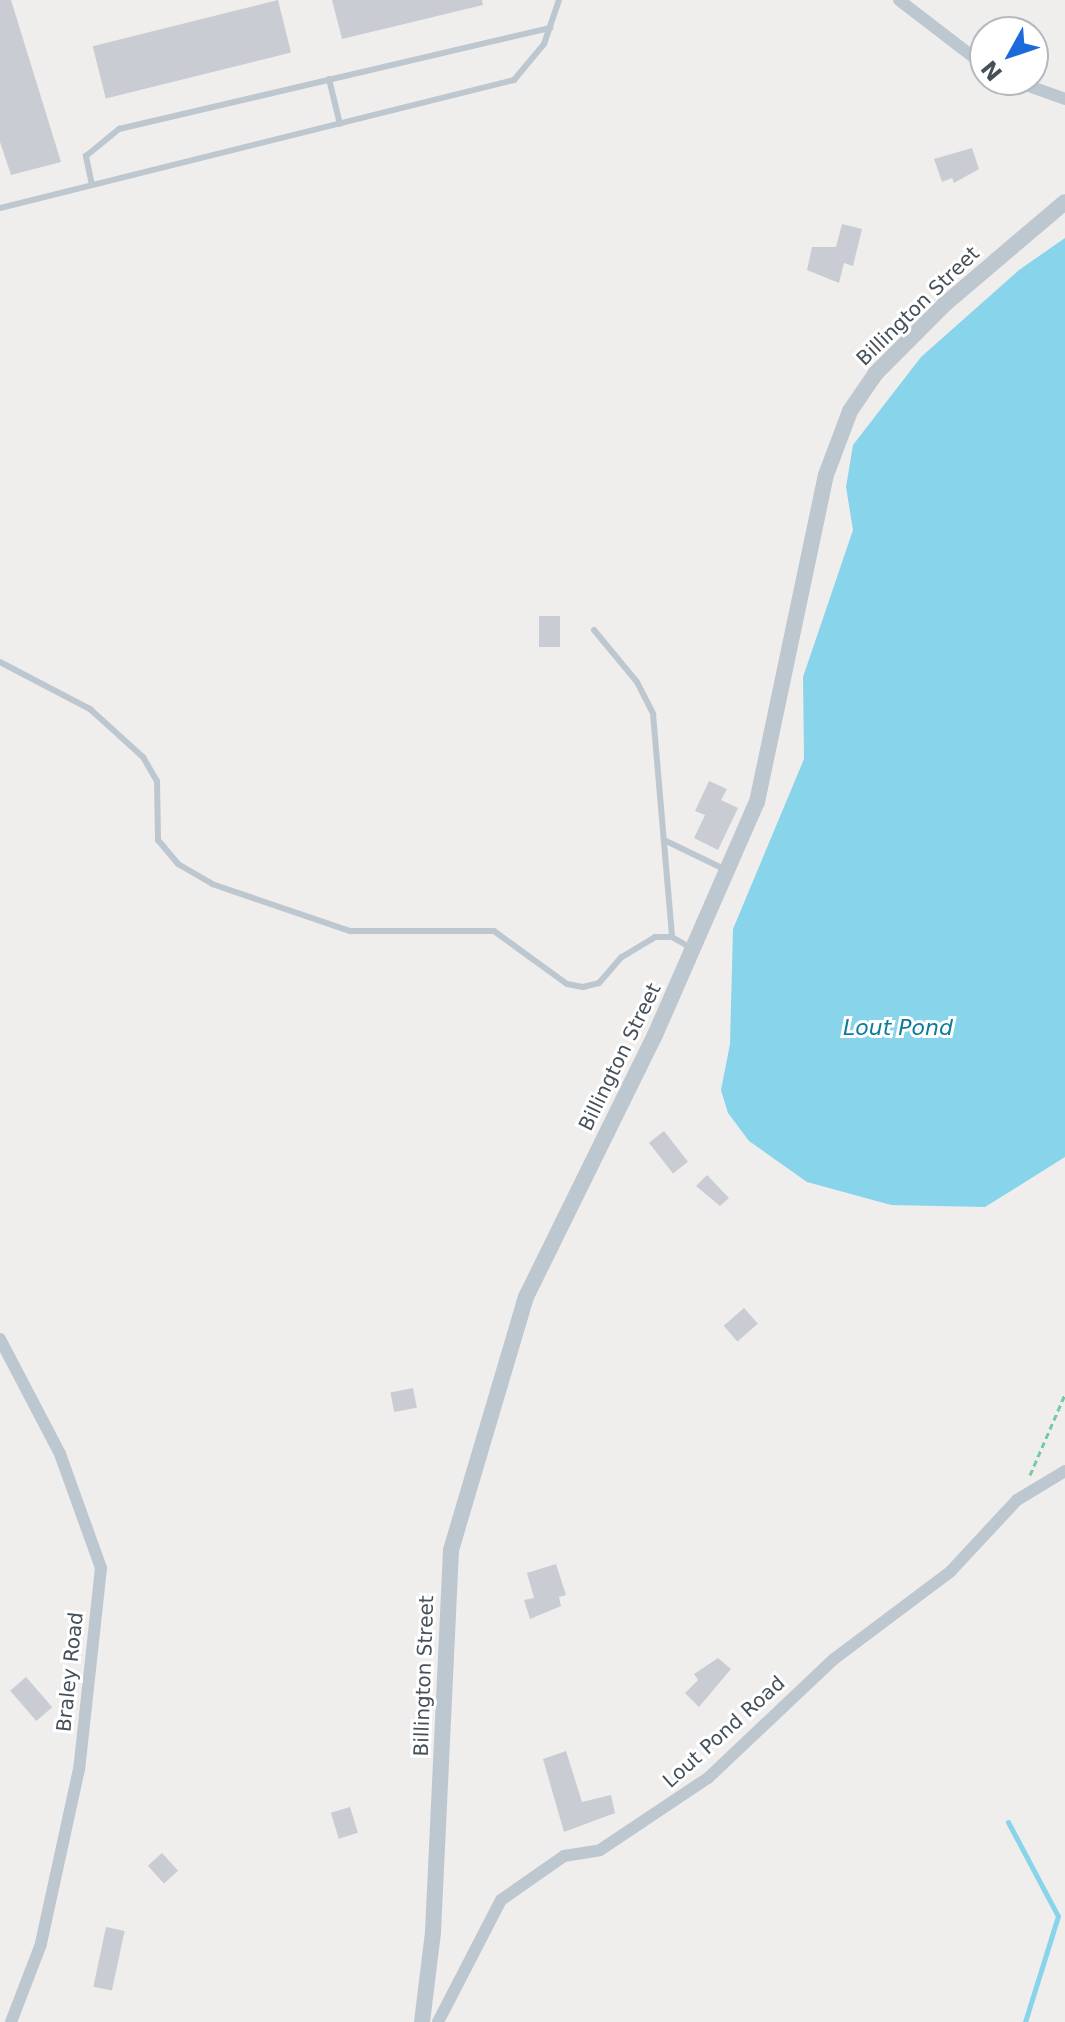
<!DOCTYPE html>
<style>
body{margin:0}
#map{position:relative;width:1065px;height:2022px;overflow:hidden;background:#f0eded;font-family:"DejaVu Sans",sans-serif}
div>[style]{position:absolute}
[style*='--x']{left:calc(var(--x)*1px);top:calc(var(--y)*1px);width:calc(var(--w)*1px);rotate:calc(var(--a)*1deg)}
.water>*{inset:0;background:#88d4eb}
.stream>*{height:5px;margin:-2.5px;padding:0 2.5px;transform-origin:2.5px;border-radius:2.5px;background:#88d4eb}
.building>*{inset:0;background:#c9ccd2;transform-origin:0 0}
.path>*{height:3px;margin-top:-1.5px;transform-origin:0;background:repeating-linear-gradient(90deg,#73cba2 0 6px,transparent 0 10px)}
.service>*{height:6px;margin:-3px;padding:0 3px;transform-origin:3px;border-radius:3px;background:#bdc7cf}
.minor>*{height:12px;margin:-6px;padding:0 6px;transform-origin:6px;border-radius:6px;background:#bdc7cf}
.tertiary>*{height:16px;margin:-8px;padding:0 8px;transform-origin:8px;border-radius:8px;background:#bdc7cf}
span{translate:-50% -50%;white-space:nowrap;text-align:center;line-height:1.15;-webkit-text-stroke:6px #fff;paint-order:stroke}
.street-label{font-size:20px;color:#45505a}
.water-label{font-size:22px;color:#0d7b9e;font-style:italic}
.north{position:absolute;left:969px;top:16px;width:80px;height:80px;box-sizing:border-box;background:#fff;border:2px solid #b5b9bd;border-radius:50%;rotate:230deg;font-size:22px;font-weight:700;line-height:32px;text-align:center;color:#45505a}
.north::after{content:'';display:block;margin:auto;width:28px;height:36px;background:#1a6adc;clip-path:polygon(50% 0,100% 100%,50% 72%,0 100%)}
</style>
<div id="map">
<div class="water">
<div style="clip-path:polygon(1065px 238px,1065px 1157px,985px 1207px,891px 1205px,807px 1182px,749px 1141px,728px 1113px,721px 1090px,730px 1044px,733px 929px,804px 759px,803px 677px,853px 530px,846px 487px,853px 445px,921px 357px,1019px 270px)"></div>
</div>
<div class="stream">
<div style="--x:1008;--y:1822;--w:106;--a:62"></div>
<div style="--x:1058;--y:1916;--w:111;--a:107.3"></div>
</div>
<div class="building">
<div style="clip-path:polygon(0 0,11px 0,61px 162px,11px 175px,0 142px)"></div>
<div style="left:278px;top:0;width:54px;height:191px;rotate:76deg"></div>
<div style="clip-path:polygon(332px 0,482px 0,483px 5px,342px 39px)"></div>
<div style="clip-path:polygon(972px 148px,979px 169px,954px 183px,952px 178px,942px 182px,934px 159px)"></div>
<div style="clip-path:polygon(842px 224px,862px 229px,853px 266px,844px 263px,839px 283px,807px 270px,812px 247px,836px 247px)"></div>
<div style="left:539px;top:616px;width:21px;height:31px"></div>
<div style="clip-path:polygon(709px 781px,727px 789px,721px 800px,738px 808px,718px 850px,694px 838px,705px 815px,695px 811px)"></div>
<div style="left:664px;top:1131px;width:39px;height:19px;rotate:52deg"></div>
<div style="clip-path:polygon(707px 1175px,729px 1198px,720px 1206px,696px 1186px)"></div>
<div style="left:744px;top:1308px;width:21px;height:27px;rotate:49deg"></div>
<div style="left:413px;top:1388px;width:20px;height:23px;rotate:79deg"></div>
<div style="clip-path:polygon(556px 1564px,566px 1595px,559px 1597px,561px 1606px,530px 1619px,524px 1600px,534px 1598px,527px 1573px)"></div>
<div style="clip-path:polygon(718px 1658px,731px 1669px,699px 1707px,685px 1693px,698px 1680px,694px 1674px)"></div>
<div style="left:26px;top:1677px;width:40px;height:21px;rotate:49deg"></div>
<div style="clip-path:polygon(566px 1751px,582px 1802px,611px 1795px,615px 1813px,564px 1832px,543px 1759px)"></div>
<div style="left:350px;top:1807px;width:27px;height:20px;rotate:73deg"></div>
<div style="left:162px;top:1853px;width:24px;height:19px;rotate:48deg"></div>
<div style="left:106px;top:1927px;width:19px;height:61px;rotate:12deg"></div>
</div>
<div class="path">
<div style="--x:1030;--y:1475;--w:88;--a:-66.6"></div>
</div>
<div class="service">
<div style="--x:329;--y:79;--w:46;--a:76.3"></div>
<div style="--x:92;--y:185;--w:30;--a:-102"></div>
<div style="--x:86;--y:156;--w:43;--a:-39.3"></div>
<div style="--x:119;--y:129;--w:443;--a:-13.2"></div>
<div style="--x:0;--y:208;--w:530;--a:-13.98"></div>
<div style="--x:514;--y:80;--w:47;--a:-50.2"></div>
<div style="--x:544;--y:44;--w:46;--a:-71.2"></div>
<div style="--x:594;--y:630;--w:67;--a:50.4"></div>
<div style="--x:637;--y:682;--w:36;--a:63"></div>
<div style="--x:653;--y:714;--w:224;--a:85.1"></div>
<div style="--x:0;--y:662;--w:102;--a:27.6"></div>
<div style="--x:90;--y:709;--w:72;--a:42.2"></div>
<div style="--x:143;--y:757;--w:28;--a:60"></div>
<div style="--x:157;--y:781;--w:59;--a:89"></div>
<div style="--x:158;--y:840;--w:31;--a:50"></div>
<div style="--x:178;--y:864;--w:39;--a:30"></div>
<div style="--x:212;--y:884;--w:146;--a:18.8"></div>
<div style="--x:350;--y:931;--w:144;--a:0"></div>
<div style="--x:494;--y:931;--w:90;--a:36"></div>
<div style="--x:567;--y:984;--w:16;--a:11"></div>
<div style="--x:583;--y:987;--w:16;--a:-14"></div>
<div style="--x:599;--y:983;--w:35;--a:-49"></div>
<div style="--x:622;--y:957;--w:39;--a:-31"></div>
<div style="--x:655;--y:937;--w:17;--a:0"></div>
<div style="--x:672;--y:937;--w:22;--a:30"></div>
<div style="--x:664;--y:840;--w:69;--a:25.8"></div>
</div>
<div class="minor">
<div style="--x:899;--y:0;--w:108;--a:37.5"></div>
<div style="--x:1012;--y:80;--w:56;--a:19.7"></div>
<div style="--x:0;--y:1339;--w:130;--a:62.4"></div>
<div style="--x:60;--y:1454;--w:121;--a:70.2"></div>
<div style="--x:101;--y:1568;--w:202;--a:96.2"></div>
<div style="--x:79;--y:1769;--w:179;--a:102.3"></div>
<div style="--x:41;--y:1944;--w:84;--a:111"></div>
<div style="--x:438;--y:2022;--w:137;--a:-62.7"></div>
<div style="--x:501;--y:1900;--w:77;--a:-34.9"></div>
<div style="--x:564;--y:1856;--w:36;--a:-9"></div>
<div style="--x:600;--y:1850;--w:130;--a:-33.7"></div>
<div style="--x:708;--y:1778;--w:173;--a:-43.4"></div>
<div style="--x:834;--y:1659;--w:145;--a:-36.9"></div>
<div style="--x:950;--y:1572;--w:98;--a:-47.1"></div>
<div style="--x:1017;--y:1500;--w:56;--a:-31.1"></div>
</div>
<div class="tertiary">
<div style="--x:422;--y:2022;--w:91;--a:-83"></div>
<div style="--x:433;--y:1932;--w:382;--a:-87.3"></div>
<div style="--x:451;--y:1550;--w:264;--a:-73.5"></div>
<div style="--x:526;--y:1297;--w:292;--a:-63.8"></div>
<div style="--x:655;--y:1035;--w:254;--a:-66.4"></div>
<div style="--x:757;--y:802;--w:334;--a:-78.1"></div>
<div style="--x:826;--y:475;--w:68;--a:-69.4"></div>
<div style="--x:850;--y:411;--w:46;--a:-55.6"></div>
<div style="--x:876;--y:373;--w:98;--a:-45"></div>
<div style="--x:945;--y:304;--w:157;--a:-40.4"></div>
</div>
<div class="street-label">
<span style="left:918px;top:306px;rotate:-44deg">Billington Street</span>
<span style="left:620px;top:1057px;rotate:-64deg">Billington Street</span>
<span style="left:70px;top:1672px;rotate:-84deg">Braley Road</span>
<span style="left:424px;top:1676px;rotate:-88deg">Billington Street</span>
<span style="left:724px;top:1732px;rotate:-42deg">Lout Pond Road</span>
</div>
<div class="water-label">
<span style="left:898px;top:1028px">Lout Pond</span>
</div>
<div class="north">N</div>
</div>
